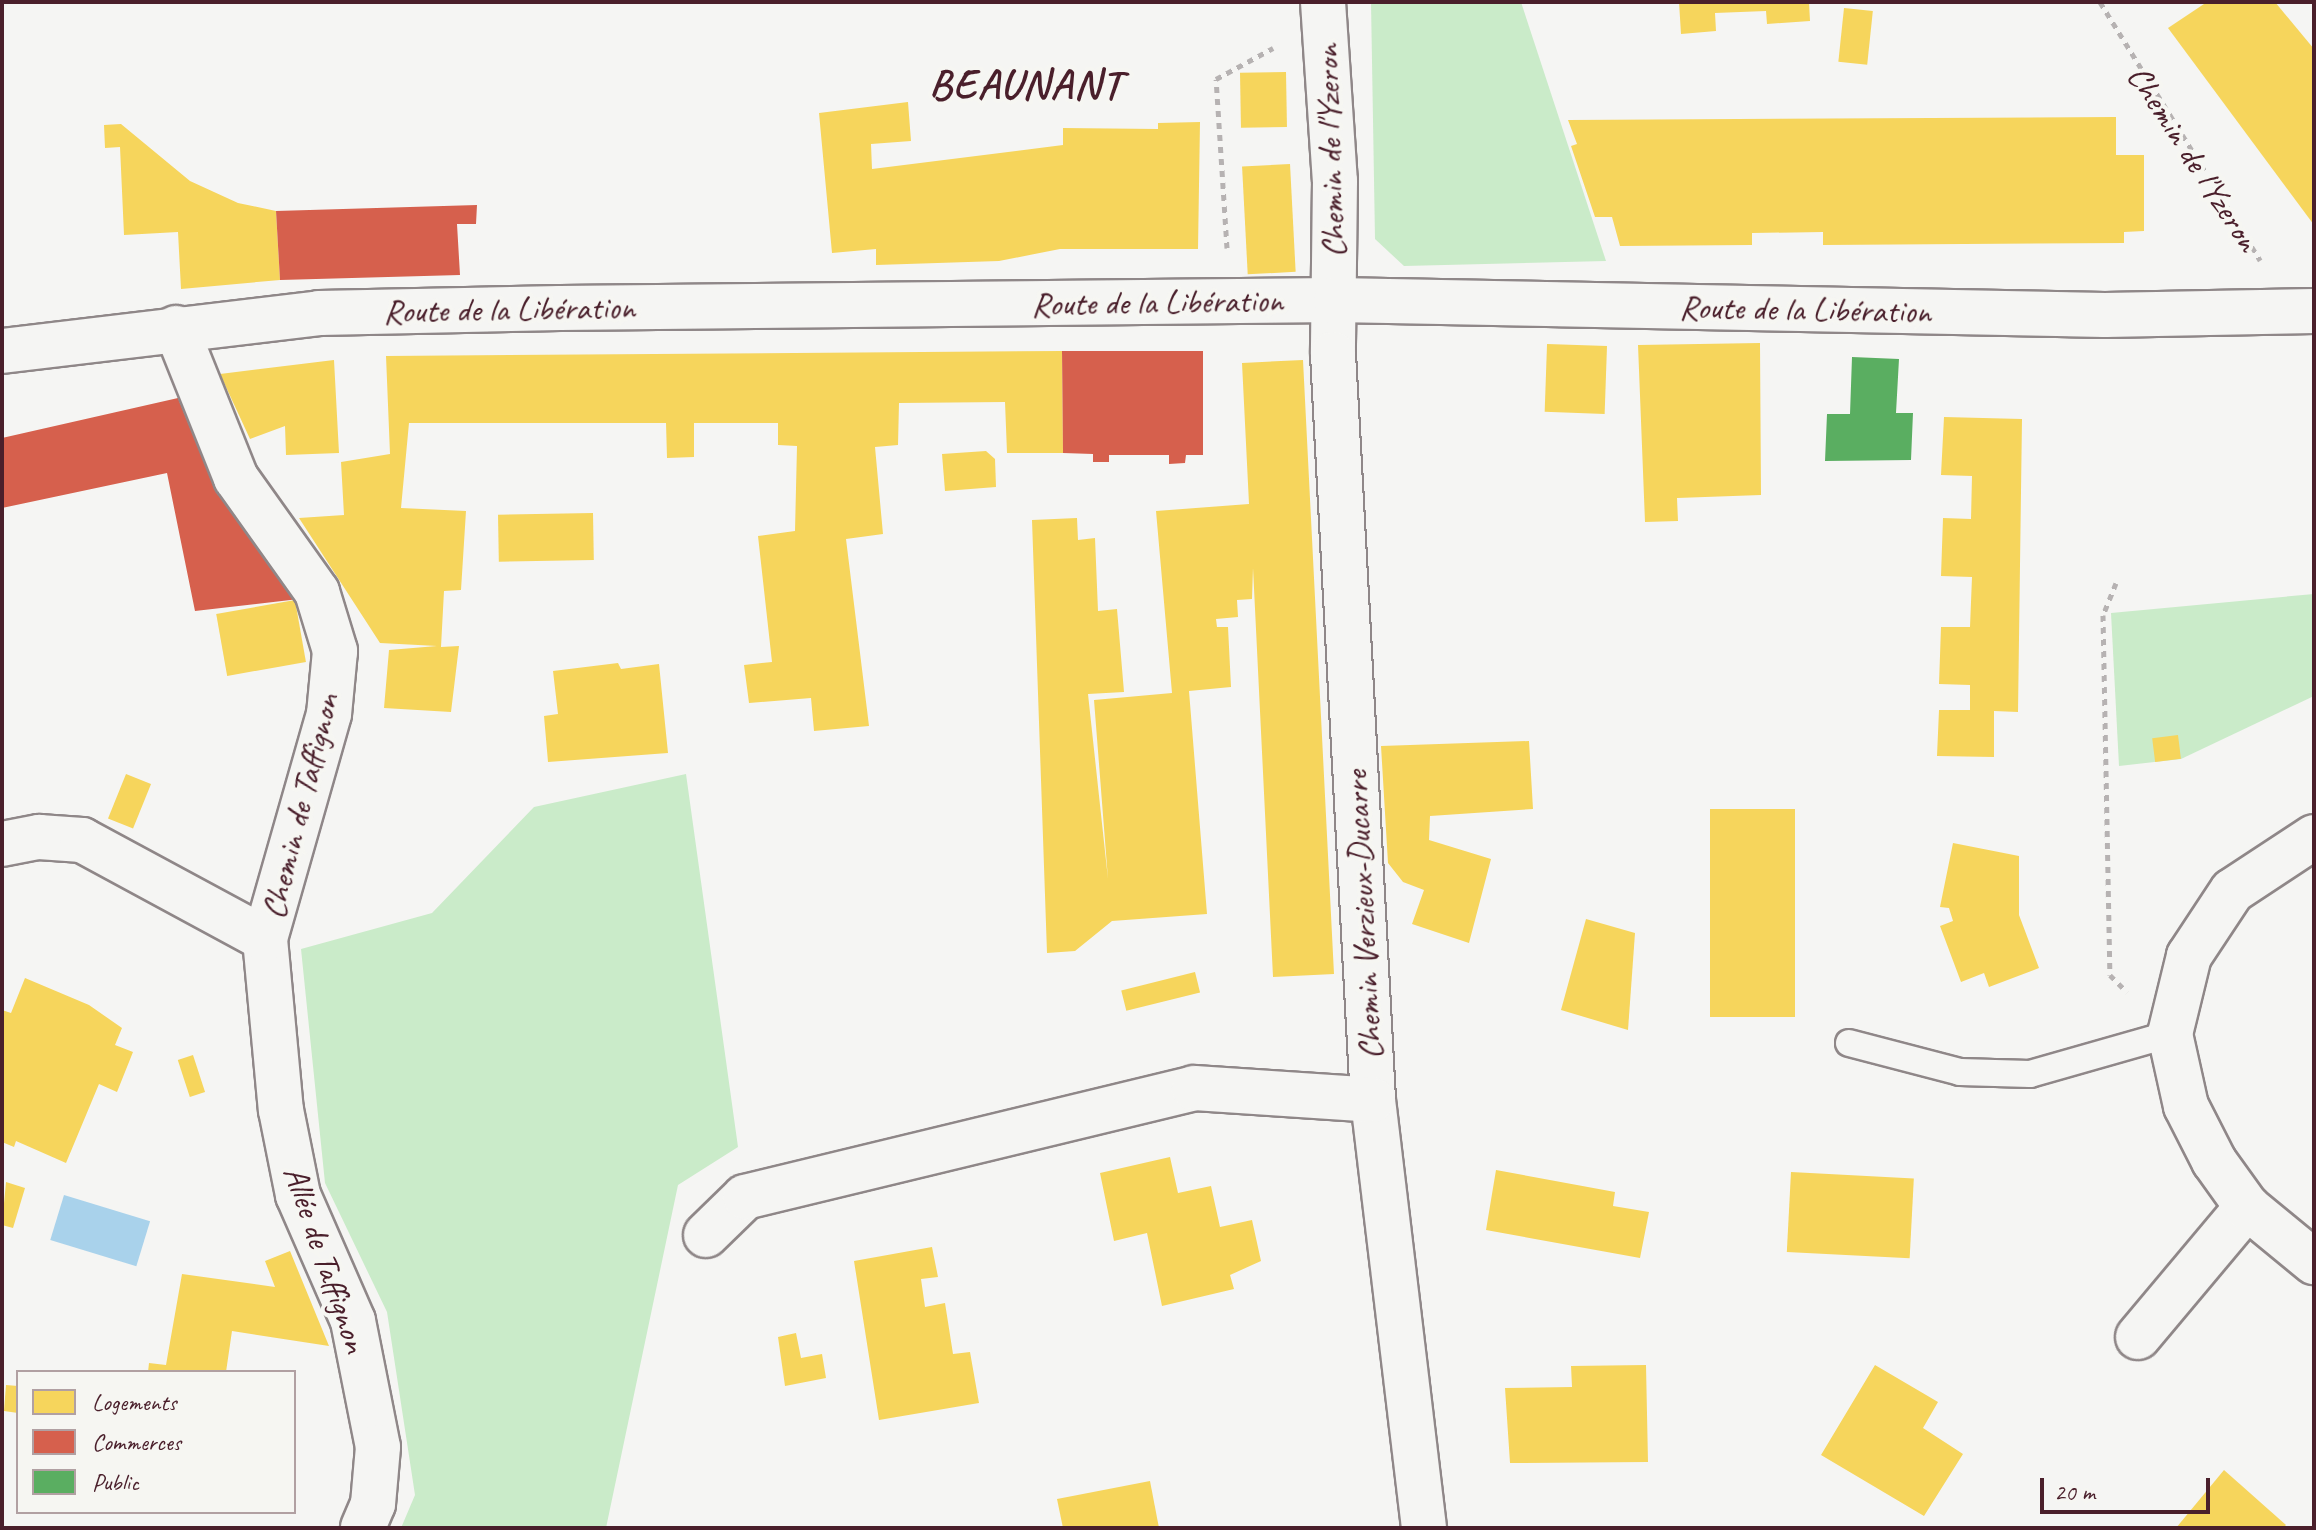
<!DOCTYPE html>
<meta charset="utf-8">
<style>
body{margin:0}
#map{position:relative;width:2316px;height:1530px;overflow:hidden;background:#f5f5f3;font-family:Caveat,sans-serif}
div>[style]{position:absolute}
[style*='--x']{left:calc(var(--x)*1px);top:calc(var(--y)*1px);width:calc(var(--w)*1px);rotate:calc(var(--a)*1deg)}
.green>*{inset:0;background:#caebc9}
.water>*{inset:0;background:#a9d2eb;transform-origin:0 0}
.homes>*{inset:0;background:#f6d55c;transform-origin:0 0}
.shops>*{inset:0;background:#d6604d}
.public>*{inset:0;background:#5aae61}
.path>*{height:5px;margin-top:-2.5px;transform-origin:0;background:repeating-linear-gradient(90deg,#b6b2b2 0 6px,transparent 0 12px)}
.roads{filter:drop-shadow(2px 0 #8f8788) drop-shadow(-2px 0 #8f8788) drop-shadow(0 2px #8f8788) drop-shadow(0 -2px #8f8788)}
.lane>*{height:26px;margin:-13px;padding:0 13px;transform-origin:13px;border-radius:13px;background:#f5f5f3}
.street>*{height:44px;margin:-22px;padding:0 22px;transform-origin:22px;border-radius:22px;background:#f5f5f3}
.secondary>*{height:44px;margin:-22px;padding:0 22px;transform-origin:22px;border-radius:22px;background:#f5f5f3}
span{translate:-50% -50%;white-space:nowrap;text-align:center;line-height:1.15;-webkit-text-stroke:8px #f6f6f2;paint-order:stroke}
.street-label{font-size:34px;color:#4a1f2b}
.district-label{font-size:42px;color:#4a1f2b;font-weight:700;letter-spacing:2px}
.frame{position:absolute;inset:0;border:4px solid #4a1f2b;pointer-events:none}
.legend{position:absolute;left:16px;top:1370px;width:280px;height:144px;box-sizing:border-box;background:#f6f6f2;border:2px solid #b1a0a2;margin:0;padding:10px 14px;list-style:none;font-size:24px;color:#4a1f2b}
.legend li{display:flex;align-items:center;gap:16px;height:40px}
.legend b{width:40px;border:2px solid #b1a0a2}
.scale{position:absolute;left:2040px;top:1478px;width:170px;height:36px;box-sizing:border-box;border:4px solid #4a1f2b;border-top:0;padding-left:10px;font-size:24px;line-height:28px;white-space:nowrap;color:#4a1f2b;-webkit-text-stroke:6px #f6f6f2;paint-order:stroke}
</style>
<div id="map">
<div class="green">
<div style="clip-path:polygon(1371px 2px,1521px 2px,1606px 261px,1404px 266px,1375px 239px)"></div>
<div style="clip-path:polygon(2314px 594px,2314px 696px,2181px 759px,2119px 766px,2111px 613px)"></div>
<div style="clip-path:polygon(686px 774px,738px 1147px,678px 1185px,606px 1528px,401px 1528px,415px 1495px,387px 1312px,325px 1183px,301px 949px,432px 913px,534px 807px)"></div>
</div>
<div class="water">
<div style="left:64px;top:1195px;width:90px;height:47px;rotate:17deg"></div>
</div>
<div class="homes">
<div style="clip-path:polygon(1679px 2px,1809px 2px,1810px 21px,1767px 24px,1766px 11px,1715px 13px,1716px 31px,1681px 34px)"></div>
<div style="clip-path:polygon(2207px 2px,2275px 2px,2314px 49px,2314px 225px,2168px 28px)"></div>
<div style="left:1844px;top:8px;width:29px;height:54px;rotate:6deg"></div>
<div style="left:1286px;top:72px;width:55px;height:46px;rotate:89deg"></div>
<div style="clip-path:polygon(908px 102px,911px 141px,871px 144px,872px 169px,1063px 145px,1063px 128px,1158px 129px,1158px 123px,1200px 122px,1198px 249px,1060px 249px,999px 261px,876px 265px,876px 249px,832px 253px,819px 113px)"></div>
<div style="clip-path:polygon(2116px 117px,2116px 155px,2144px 155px,2144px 231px,2124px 232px,2124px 243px,1823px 245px,1823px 232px,1752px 233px,1752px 245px,1620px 246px,1612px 217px,1595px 217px,1571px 146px,1577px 144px,1568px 120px)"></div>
<div style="clip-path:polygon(121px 124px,190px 181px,238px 203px,276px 211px,280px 280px,181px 289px,178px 232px,124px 235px,120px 147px,105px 148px,104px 125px)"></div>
<div style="left:1290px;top:164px;width:108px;height:48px;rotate:87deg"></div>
<div style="clip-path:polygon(1760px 343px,1761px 495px,1677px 498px,1678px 521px,1645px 522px,1638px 345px)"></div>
<div style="left:1607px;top:346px;width:68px;height:60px;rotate:92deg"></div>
<div style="clip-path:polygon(1062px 351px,1063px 453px,1007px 453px,1005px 402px,899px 403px,898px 445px,875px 447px,883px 534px,846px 539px,869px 726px,814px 731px,811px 698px,749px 703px,744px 665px,772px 662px,758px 536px,795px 531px,797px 446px,778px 445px,778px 423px,694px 423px,694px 457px,667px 458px,666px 423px,409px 423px,401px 508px,466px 511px,461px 590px,444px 591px,441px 647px,459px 646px,451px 712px,384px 708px,389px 650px,437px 646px,380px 643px,299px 518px,344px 515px,341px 462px,390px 454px,386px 356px)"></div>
<div style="clip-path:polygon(334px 360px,339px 453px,286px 455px,285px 426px,250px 439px,220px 374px)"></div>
<div style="clip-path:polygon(1303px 360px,1334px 974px,1273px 977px,1253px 568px,1252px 599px,1237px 600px,1238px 617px,1216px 619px,1217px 627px,1228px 627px,1231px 687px,1189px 691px,1207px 914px,1112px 921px,1075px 951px,1047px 953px,1032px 520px,1077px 518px,1078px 540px,1095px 538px,1098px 611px,1117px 609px,1124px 692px,1088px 694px,1108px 879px,1094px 700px,1172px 693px,1156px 511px,1249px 504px,1242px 363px)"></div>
<div style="clip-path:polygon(1944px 417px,2022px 419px,2018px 712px,1994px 711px,1994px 757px,1937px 756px,1939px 710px,1970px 710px,1970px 685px,1939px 684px,1941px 627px,1970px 627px,1972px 577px,1941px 576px,1943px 518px,1971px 519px,1972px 476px,1941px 475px)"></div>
<div style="clip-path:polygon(986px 451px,995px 459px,996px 487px,945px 491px,942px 454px)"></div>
<div style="left:593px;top:513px;width:47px;height:95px;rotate:89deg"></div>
<div style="left:295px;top:600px;width:63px;height:80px;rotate:80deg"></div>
<div style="clip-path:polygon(618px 663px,621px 669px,659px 664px,668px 753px,548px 762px,544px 716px,558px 714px,553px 671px)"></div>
<div style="left:2178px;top:735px;width:24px;height:26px;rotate:83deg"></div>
<div style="clip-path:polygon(1529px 741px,1533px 809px,1430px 816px,1429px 840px,1491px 859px,1469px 943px,1412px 924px,1424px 890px,1403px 882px,1388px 863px,1381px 746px)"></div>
<div style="left:126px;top:774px;width:27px;height:48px;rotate:22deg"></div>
<div style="left:1795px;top:809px;width:208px;height:85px;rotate:90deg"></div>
<div style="clip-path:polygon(1953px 843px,2019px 856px,2019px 915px,2039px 968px,1989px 987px,1984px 973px,1961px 982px,1940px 926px,1953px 921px,1949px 908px,1940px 907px)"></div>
<div style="clip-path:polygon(1586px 919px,1635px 933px,1628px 1030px,1561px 1010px)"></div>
<div style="left:1195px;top:972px;width:21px;height:76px;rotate:76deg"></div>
<div style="clip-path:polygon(25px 978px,89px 1005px,122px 1028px,115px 1045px,133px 1052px,117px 1092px,99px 1084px,66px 1163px,16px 1141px,14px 1147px,2px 1142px,2px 1010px,11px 1013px)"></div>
<div style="left:193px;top:1055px;width:39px;height:16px;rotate:72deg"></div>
<div style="clip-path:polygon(1170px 1157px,1178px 1193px,1211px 1186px,1220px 1227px,1252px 1220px,1261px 1261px,1230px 1275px,1234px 1289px,1162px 1306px,1147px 1233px,1114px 1241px,1100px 1173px)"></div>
<div style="clip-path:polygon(1496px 1170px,1615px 1192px,1613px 1206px,1649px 1212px,1640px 1258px,1486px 1230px)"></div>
<div style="left:1791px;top:1172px;width:123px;height:80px;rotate:3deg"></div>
<div style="clip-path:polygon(6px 1182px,25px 1188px,13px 1228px,2px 1225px)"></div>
<div style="clip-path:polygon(932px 1247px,938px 1277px,921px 1279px,925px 1307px,945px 1303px,953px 1354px,970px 1352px,979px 1403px,879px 1420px,854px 1261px)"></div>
<div style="clip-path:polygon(290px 1251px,329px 1346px,232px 1331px,226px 1372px,148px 1372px,149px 1363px,166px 1365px,182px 1274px,275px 1287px,265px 1261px)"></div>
<div style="clip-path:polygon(796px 1333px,801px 1358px,822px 1354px,826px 1378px,785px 1386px,778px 1337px)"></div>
<div style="clip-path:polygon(1646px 1365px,1648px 1462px,1510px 1463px,1505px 1388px,1572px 1387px,1571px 1366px)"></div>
<div style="clip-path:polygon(1875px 1365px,1938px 1402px,1923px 1428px,1963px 1454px,1924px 1516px,1821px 1455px)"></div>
<div style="clip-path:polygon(6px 1385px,18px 1386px,18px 1413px,4px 1411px)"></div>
<div style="clip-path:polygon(2224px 1470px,2286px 1525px,2283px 1528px,2176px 1528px)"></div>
<div style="clip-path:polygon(1150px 1481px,1159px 1528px,1063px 1528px,1057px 1499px)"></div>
</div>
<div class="shops">
<div style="clip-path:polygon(477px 205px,476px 224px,457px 224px,460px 275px,280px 280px,276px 211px)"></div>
<div style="clip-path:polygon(1062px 351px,1203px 351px,1203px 455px,1186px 455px,1185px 463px,1169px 464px,1169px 455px,1109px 455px,1109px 462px,1093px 462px,1093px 454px,1063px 453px)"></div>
<div style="clip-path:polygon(178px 398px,206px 467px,244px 530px,299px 599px,195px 611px,167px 473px,2px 508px,2px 438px)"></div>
</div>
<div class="public">
<div style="clip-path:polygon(1852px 357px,1899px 359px,1896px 413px,1913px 413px,1911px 460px,1825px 461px,1827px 414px,1850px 414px)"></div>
</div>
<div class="path">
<div style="--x:2100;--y:2;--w:304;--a:58.2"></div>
<div style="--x:1227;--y:248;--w:169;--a:-93.7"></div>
<div style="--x:1216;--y:79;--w:65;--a:-28.5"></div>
<div style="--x:2116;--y:583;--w:35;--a:112"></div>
<div style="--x:2103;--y:615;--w:360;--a:88.9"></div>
<div style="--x:2110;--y:975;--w:24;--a:45"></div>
</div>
<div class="roads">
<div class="lane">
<div style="--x:1849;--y:1043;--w:115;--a:14.6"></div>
<div style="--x:1960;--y:1072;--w:70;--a:1.6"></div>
<div style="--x:2030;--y:1074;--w:146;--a:-15.9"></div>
</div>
<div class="street">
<div style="--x:1323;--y:2;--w:179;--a:86.2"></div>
<div style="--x:1335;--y:181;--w:173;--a:90.7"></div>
<div style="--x:1333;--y:354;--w:747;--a:86.93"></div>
<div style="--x:1373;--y:1100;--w:431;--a:83.2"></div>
<div style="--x:176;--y:328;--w:162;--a:68.2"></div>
<div style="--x:236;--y:478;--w:140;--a:54.6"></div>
<div style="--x:317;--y:592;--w:62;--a:73"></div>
<div style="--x:335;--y:651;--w:63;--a:95.4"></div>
<div style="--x:329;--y:714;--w:234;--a:105.9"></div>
<div style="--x:265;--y:939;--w:172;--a:84.7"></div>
<div style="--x:281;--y:1110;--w:87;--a:78.7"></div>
<div style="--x:298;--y:1195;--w:137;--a:66.4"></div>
<div style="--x:353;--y:1321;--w:128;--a:78.8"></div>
<div style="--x:378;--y:1447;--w:57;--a:95"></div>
<div style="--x:373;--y:1504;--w:26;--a:113"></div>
<div style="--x:2;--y:351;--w:319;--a:-6.8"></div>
<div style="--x:319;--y:313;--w:241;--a:-1.2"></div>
<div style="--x:560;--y:308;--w:776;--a:-0.59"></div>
<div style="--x:1336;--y:300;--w:769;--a:1.12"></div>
<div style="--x:2105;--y:315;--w:209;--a:-1.1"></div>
<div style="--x:2;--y:844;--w:38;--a:-11"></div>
<div style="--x:39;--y:837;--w:43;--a:4"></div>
<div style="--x:82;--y:840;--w:208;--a:28.4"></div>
<div style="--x:706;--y:1235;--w:54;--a:-44.3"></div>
<div style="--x:745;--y:1197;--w:462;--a:-13.6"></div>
<div style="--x:1194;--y:1088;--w:179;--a:3.8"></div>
<div style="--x:2138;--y:1337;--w:170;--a:-50"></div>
</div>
<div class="secondary">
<div style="--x:2314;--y:837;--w:98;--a:146.6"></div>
<div style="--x:2232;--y:891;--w:78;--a:123.5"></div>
<div style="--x:2189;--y:956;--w:80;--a:103.7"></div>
<div style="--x:2170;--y:1034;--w:74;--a:77.5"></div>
<div style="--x:2186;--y:1106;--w:62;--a:63"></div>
<div style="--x:2214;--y:1161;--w:57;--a:54.3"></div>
<div style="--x:2247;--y:1207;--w:87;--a:39.4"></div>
</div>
</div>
<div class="street-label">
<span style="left:1330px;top:151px;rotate:-92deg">Chemin de l'Yzeron</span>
<span style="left:2194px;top:158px;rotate:57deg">Chemin de l'Yzeron</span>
<span style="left:1157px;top:302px;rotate:-1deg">Route de la Libération</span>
<span style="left:509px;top:309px;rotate:-1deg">Route de la Libération</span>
<span style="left:1805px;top:309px;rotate:1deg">Route de la Libération</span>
<span style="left:300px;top:806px;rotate:-76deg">Chemin de Taffignon</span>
<span style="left:1363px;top:915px;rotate:-93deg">Chemin Verzieux-Ducarre</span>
<span style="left:326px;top:1259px;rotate:71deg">Allée de Taffignon</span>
</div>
<div class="district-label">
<span style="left:1026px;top:85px">BEAUNANT</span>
</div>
<div class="frame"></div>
<ul class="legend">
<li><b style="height:22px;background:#f6d55c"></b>Logements</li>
<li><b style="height:22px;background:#d6604d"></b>Commerces</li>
<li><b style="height:22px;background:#5aae61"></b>Public</li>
</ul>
<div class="scale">20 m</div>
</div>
